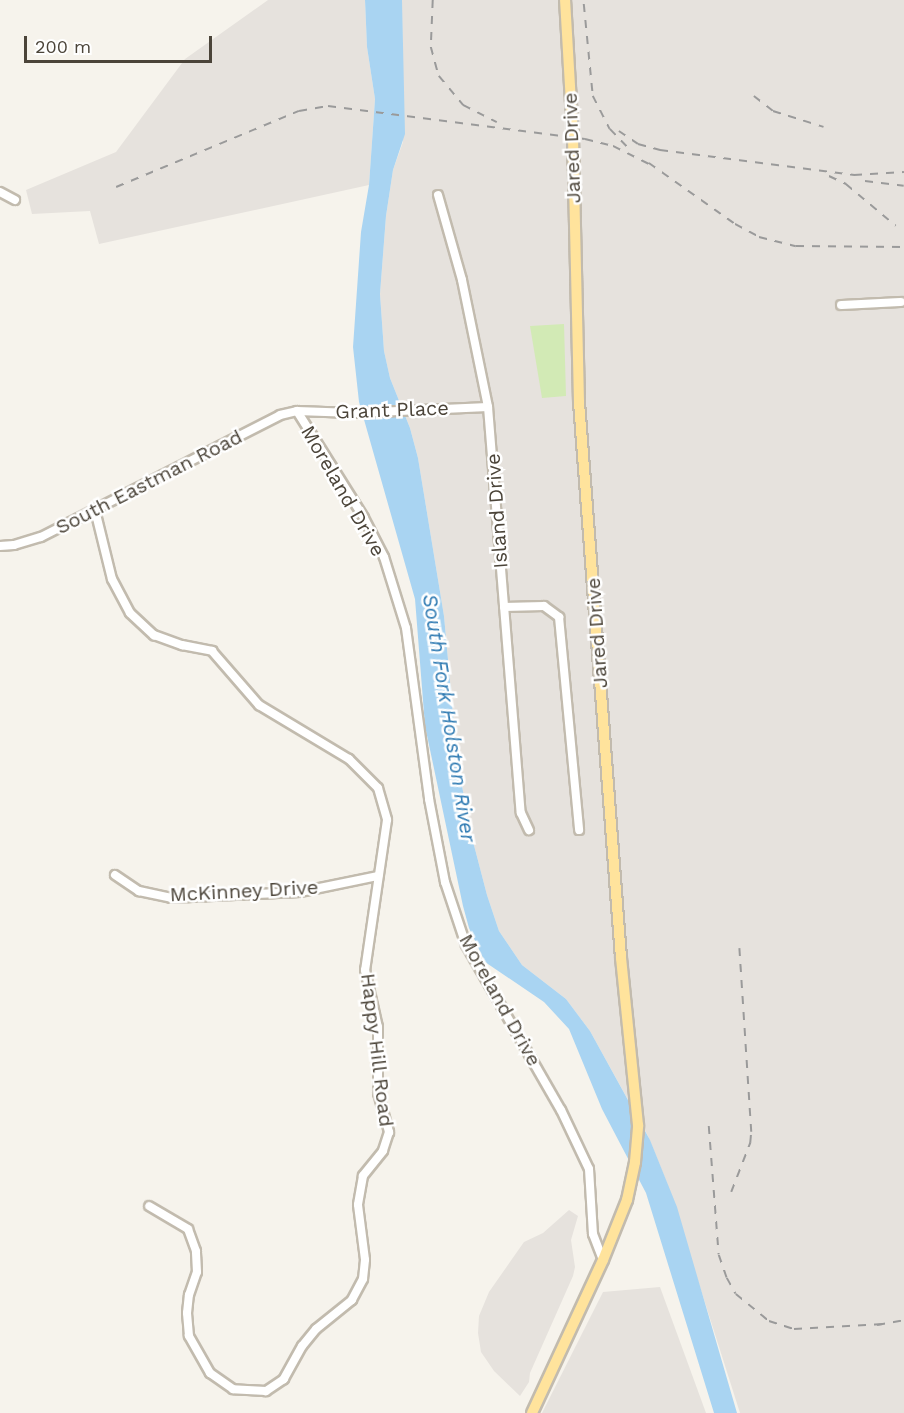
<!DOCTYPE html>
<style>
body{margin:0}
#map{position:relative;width:904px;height:1413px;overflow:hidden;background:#f6f3ec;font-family:"Work Sans",sans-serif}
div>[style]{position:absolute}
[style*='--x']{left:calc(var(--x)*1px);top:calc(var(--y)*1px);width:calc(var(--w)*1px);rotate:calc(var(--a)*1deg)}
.industrial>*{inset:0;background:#e6e2dd}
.green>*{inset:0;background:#d2eab5}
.water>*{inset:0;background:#a9d4f2}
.roads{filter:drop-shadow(2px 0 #c2bbae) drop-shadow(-2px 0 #c2bbae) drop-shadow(0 2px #c2bbae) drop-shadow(0 -2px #c2bbae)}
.minor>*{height:8px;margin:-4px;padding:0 4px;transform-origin:4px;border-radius:4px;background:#fff}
.major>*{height:10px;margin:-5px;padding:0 5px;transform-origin:5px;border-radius:5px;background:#ffe39c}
.rail>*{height:1.5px;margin-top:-0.75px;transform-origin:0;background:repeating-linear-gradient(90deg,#9a9a9a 0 8px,transparent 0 16px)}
span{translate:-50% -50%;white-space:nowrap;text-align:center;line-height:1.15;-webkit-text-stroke:5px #fff;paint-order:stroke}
.street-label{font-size:20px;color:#4b4439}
.water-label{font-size:21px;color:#2e7ab2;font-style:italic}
.scale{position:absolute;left:24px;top:36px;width:188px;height:27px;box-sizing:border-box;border:3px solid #4b4439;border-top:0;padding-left:8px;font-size:18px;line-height:21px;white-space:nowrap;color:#4b4439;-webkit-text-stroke:4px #fff;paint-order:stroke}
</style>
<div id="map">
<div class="industrial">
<div style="clip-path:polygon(268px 0,365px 0,367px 47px,375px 99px,369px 185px,99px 244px,90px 211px,32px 214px,26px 190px,116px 152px,185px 59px)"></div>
<div style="clip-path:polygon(402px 0,904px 0,904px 1413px,740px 1413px,667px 1183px,648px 1136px,590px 1031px,566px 999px,522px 965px,499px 931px,487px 895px,470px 830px,457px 758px,444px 616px,418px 458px,410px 428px,390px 378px,384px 351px,380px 294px,386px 216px,393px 170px,403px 142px)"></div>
<div style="clip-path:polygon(569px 1210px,578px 1216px,571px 1240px,575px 1267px,573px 1276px,530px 1373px,529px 1382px,520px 1396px,494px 1371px,481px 1352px,478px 1333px,479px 1316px,489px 1292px,524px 1242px,543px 1233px)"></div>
<div style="clip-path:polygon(660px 1287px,706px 1413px,542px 1413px,603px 1292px)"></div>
</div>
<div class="green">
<div style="clip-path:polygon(564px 324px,566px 396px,542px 398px,530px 326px)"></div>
</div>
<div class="water">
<div style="clip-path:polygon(365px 0,402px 0,405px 134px,393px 170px,386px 216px,380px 294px,384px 351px,390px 378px,410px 428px,418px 458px,444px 616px,457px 758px,470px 830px,487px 895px,499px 931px,522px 965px,566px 999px,590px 1031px,650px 1140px,677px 1207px,737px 1413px,714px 1413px,646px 1193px,602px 1109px,569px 1029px,544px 1002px,485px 962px,469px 928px,463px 906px,425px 726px,415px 599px,359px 402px,353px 347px,361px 232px,369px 185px,375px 99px,367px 47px)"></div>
</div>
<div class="roads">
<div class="minor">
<div style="--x:0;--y:192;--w:17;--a:28"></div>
<div style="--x:438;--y:195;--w:88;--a:74.2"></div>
<div style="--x:462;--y:280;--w:130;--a:78.4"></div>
<div style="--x:488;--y:407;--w:407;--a:85.4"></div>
<div style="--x:521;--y:813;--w:19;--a:65"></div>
<div style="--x:841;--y:305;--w:60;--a:-2.9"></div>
<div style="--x:297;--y:411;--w:126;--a:57.9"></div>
<div style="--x:364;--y:518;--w:44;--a:62.9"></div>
<div style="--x:384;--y:557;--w:74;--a:72.8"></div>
<div style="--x:406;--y:628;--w:173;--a:82.3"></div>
<div style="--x:429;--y:799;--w:85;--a:79.1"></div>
<div style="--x:445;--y:882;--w:66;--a:71.6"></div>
<div style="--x:466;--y:945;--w:190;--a:60.1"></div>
<div style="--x:561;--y:1110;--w:65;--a:64.6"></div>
<div style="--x:589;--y:1169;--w:65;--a:86.5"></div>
<div style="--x:593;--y:1234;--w:28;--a:69"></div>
<div style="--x:95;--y:510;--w:71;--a:76.2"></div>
<div style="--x:112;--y:579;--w:38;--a:62"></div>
<div style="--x:130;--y:613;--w:33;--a:43"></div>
<div style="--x:154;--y:635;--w:30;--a:20"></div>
<div style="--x:182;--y:645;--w:31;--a:11"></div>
<div style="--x:212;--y:651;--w:72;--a:49"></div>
<div style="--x:259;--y:705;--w:105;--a:31"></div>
<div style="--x:349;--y:759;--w:41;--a:45"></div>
<div style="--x:378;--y:788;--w:33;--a:74"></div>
<div style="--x:387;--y:820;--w:152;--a:98.3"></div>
<div style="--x:365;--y:970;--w:58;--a:77.2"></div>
<div style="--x:378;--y:1027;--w:66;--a:90"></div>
<div style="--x:378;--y:1093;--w:41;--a:74.2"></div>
<div style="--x:389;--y:1132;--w:20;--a:108"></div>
<div style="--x:383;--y:1151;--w:32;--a:129"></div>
<div style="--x:363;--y:1176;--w:29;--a:100"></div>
<div style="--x:358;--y:1205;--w:55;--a:82.7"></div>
<div style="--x:365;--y:1260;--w:19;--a:96"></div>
<div style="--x:363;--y:1279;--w:24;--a:118"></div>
<div style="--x:352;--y:1300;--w:46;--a:141.1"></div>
<div style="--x:316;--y:1329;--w:22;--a:129"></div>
<div style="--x:302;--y:1346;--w:38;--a:119"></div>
<div style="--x:284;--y:1379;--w:22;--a:146"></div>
<div style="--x:266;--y:1391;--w:33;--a:-177"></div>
<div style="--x:233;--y:1389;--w:28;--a:-145"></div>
<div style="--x:210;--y:1373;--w:43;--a:-119.6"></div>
<div style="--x:189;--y:1336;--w:23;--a:-95"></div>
<div style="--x:187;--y:1313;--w:18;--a:-84"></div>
<div style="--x:189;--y:1295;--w:24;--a:-71"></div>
<div style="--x:197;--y:1272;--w:21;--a:-93"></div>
<div style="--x:196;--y:1251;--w:23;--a:-110"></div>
<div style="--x:188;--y:1229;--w:45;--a:-149.5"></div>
<div style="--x:0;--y:546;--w:14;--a:-4"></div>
<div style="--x:14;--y:545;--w:28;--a:-17"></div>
<div style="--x:41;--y:537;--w:268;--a:-27"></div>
<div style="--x:280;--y:415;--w:17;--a:-13"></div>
<div style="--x:297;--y:411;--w:57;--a:2"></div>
<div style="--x:354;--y:413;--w:134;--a:-2.6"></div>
<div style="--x:504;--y:607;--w:40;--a:-1.4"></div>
<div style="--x:544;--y:606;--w:19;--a:36"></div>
<div style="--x:559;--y:617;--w:214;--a:84.6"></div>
<div style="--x:115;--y:875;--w:29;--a:34"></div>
<div style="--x:139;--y:891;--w:33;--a:12"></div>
<div style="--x:171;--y:898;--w:129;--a:-2.7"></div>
<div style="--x:300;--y:892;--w:80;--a:-11.6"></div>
</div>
<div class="major">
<div style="--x:532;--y:1413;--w:169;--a:-65.1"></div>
<div style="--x:603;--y:1260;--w:65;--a:-68.2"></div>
<div style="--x:627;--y:1200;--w:39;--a:-78"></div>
<div style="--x:635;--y:1162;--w:37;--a:-85"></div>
<div style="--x:638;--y:1125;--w:168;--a:-95.8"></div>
<div style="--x:621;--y:958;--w:558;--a:-94.32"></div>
<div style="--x:579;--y:402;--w:264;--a:-91.3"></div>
<div style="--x:573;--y:138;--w:138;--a:-93.3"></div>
</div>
</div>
<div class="rail">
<div style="--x:433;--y:0;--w:47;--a:92.4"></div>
<div style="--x:431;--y:47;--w:30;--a:75"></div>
<div style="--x:439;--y:76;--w:38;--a:50"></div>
<div style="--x:463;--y:105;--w:38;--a:27"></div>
<div style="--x:584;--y:4;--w:92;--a:84.4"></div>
<div style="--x:593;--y:96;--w:37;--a:63"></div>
<div style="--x:610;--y:129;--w:29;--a:46"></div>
<div style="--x:754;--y:96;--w:24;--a:38"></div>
<div style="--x:773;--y:111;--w:53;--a:17.4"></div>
<div style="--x:619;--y:131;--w:23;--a:34"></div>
<div style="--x:638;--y:144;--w:23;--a:15"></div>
<div style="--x:660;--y:150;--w:196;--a:7.3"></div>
<div style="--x:854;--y:175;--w:50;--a:-3.4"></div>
<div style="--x:649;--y:163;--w:105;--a:35.3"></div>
<div style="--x:735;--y:224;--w:27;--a:28"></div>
<div style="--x:759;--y:237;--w:38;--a:14"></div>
<div style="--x:796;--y:246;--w:108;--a:0.5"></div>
<div style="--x:829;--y:176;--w:19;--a:25"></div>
<div style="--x:846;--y:184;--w:65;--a:40"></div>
<div style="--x:865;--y:181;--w:39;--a:7"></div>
<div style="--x:116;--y:187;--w:198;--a:-22.6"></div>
<div style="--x:299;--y:111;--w:29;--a:-10"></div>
<div style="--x:328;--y:106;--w:259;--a:7.3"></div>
<div style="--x:585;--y:139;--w:29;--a:14"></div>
<div style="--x:613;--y:146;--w:47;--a:26.6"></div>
<div style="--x:709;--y:1126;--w:129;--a:85.6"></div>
<div style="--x:719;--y:1255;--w:24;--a:71"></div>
<div style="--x:727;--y:1278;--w:18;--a:61"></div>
<div style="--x:736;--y:1294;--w:43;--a:39.3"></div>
<div style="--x:769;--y:1321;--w:26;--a:18"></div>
<div style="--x:794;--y:1329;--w:90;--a:-3.2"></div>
<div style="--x:731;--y:1192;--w:53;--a:-68.8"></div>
<div style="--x:750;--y:1143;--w:11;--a:-85"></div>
<div style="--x:751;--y:1132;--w:184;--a:-93.7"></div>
<div style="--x:877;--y:1325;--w:27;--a:-10"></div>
</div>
<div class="street-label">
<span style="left:572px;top:148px;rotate:-92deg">Jared Drive</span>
<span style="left:392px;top:410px;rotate:-2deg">Grant Place</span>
<span style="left:149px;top:482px;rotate:-27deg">South Eastman Road</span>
<span style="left:343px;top:491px;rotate:60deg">Moreland Drive</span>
<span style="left:497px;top:511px;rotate:-94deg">Island Drive</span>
<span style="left:597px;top:633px;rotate:-94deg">Jared Drive</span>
<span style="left:244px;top:891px;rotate:-3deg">McKinney Drive</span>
<span style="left:500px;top:1000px;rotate:61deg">Moreland Drive</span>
<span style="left:377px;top:1050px;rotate:83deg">Happy Hill Road</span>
</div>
<div class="water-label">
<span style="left:449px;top:718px;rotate:81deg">South Fork Holston River</span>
</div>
<div class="scale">200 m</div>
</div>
